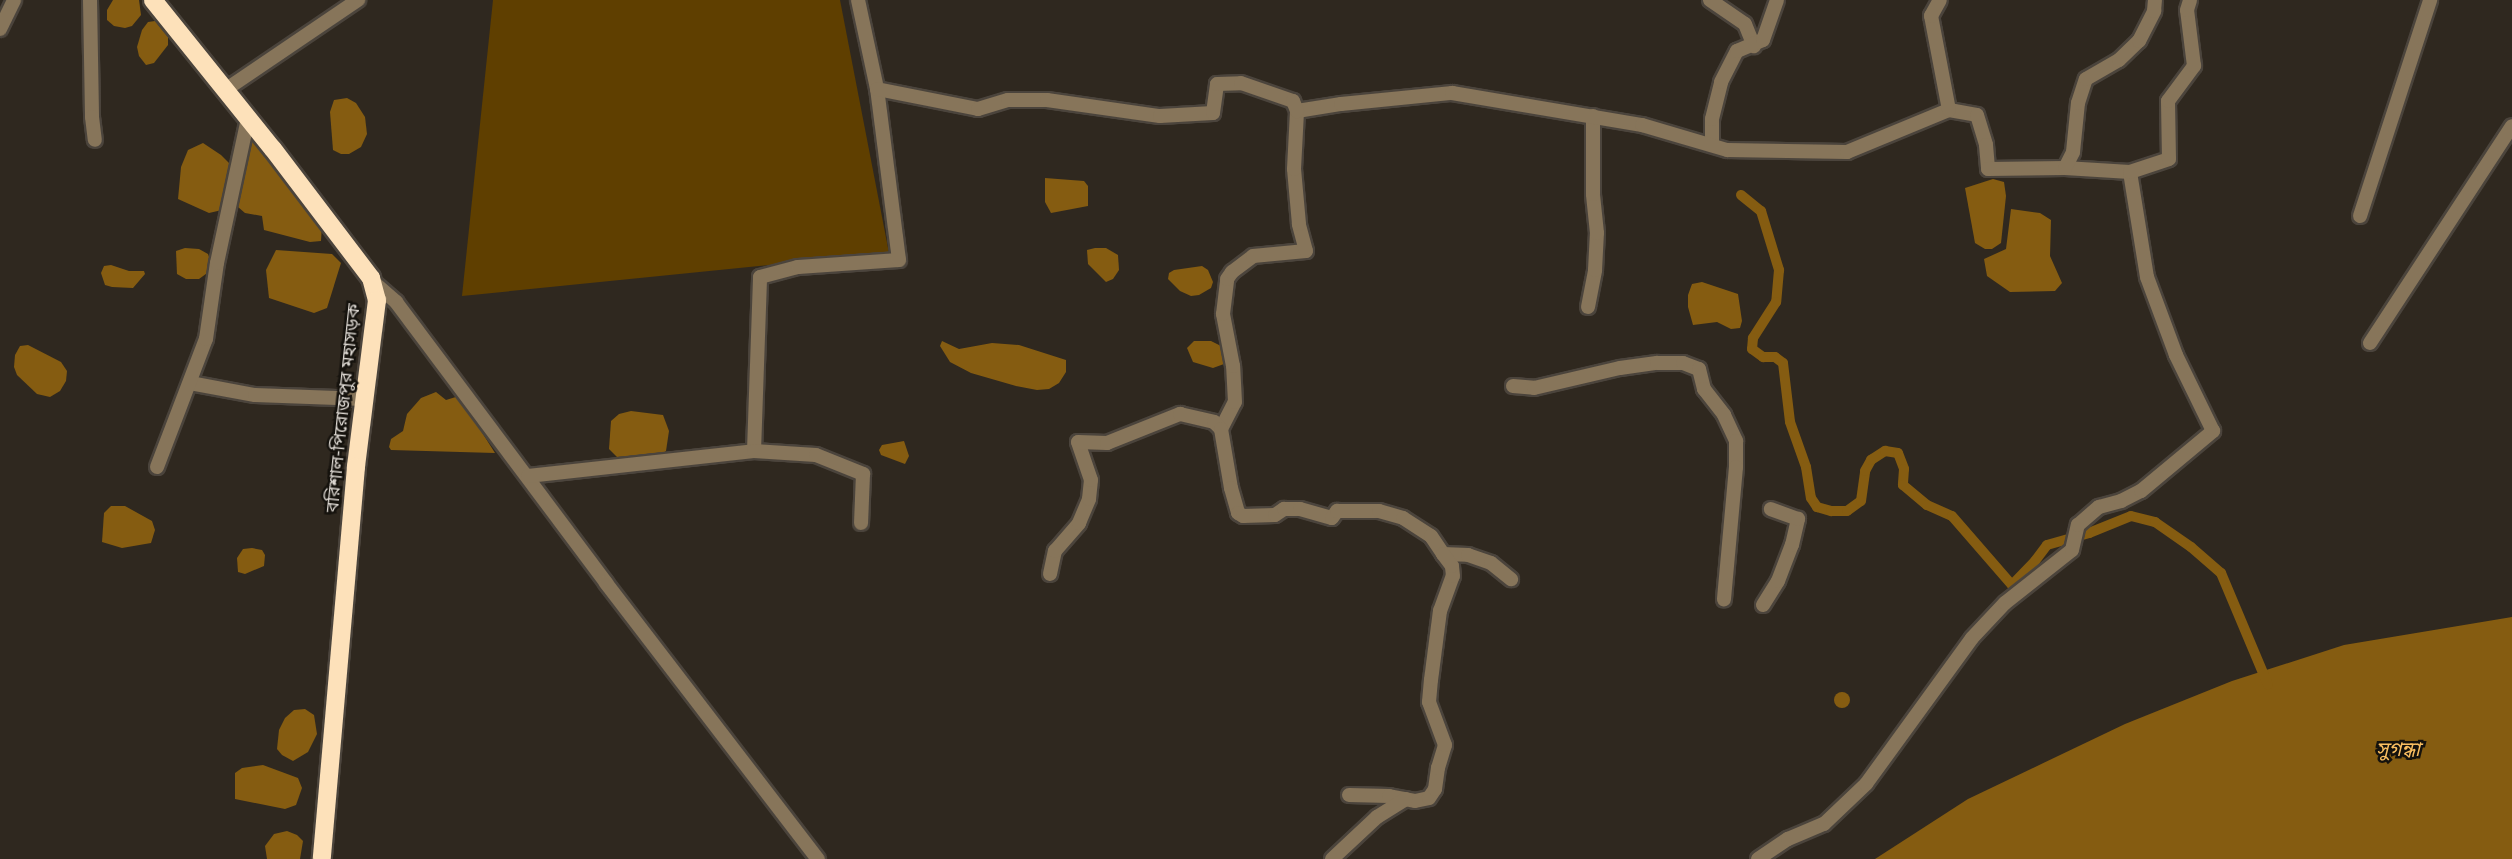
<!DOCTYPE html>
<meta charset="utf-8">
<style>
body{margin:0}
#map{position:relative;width:2512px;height:859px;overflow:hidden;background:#2f281f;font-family:"Noto Sans","Noto Sans Bengali",sans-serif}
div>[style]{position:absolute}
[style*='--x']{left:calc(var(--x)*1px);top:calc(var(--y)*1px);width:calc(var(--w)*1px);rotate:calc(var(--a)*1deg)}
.green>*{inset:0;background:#5f3f00}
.water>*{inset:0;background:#855c11}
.round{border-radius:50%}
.canal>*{height:10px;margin:-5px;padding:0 5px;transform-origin:5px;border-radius:5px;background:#855c11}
.roads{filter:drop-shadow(2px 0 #4b443c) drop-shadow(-2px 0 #4b443c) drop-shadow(0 2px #4b443c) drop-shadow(0 -2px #4b443c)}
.minor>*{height:14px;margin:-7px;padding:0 7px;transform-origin:7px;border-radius:7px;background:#87755a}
.highway>*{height:18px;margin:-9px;padding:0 9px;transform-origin:9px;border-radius:9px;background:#fde1ba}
span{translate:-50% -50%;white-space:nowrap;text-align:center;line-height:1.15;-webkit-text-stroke:5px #15120d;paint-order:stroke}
.street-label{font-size:18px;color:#ddd8d2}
.water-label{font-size:20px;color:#fbbf61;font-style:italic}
</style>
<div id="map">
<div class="green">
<div style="clip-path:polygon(493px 0,840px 0,889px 253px,462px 296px)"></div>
</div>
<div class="water">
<div style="clip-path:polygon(113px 0,139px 0,141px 15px,132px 26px,125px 28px,114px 26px,107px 20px,107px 10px)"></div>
<div style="clip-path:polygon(155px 21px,168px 37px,168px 45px,154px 63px,146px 65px,139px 56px,137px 47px,142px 30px,148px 22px)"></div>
<div style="clip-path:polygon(347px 98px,356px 103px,365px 117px,367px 134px,361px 147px,349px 154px,341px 154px,333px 150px,330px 112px,334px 100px)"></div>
<div style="clip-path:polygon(251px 139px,322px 224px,321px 241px,310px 242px,264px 230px,262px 216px,245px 213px,238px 207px)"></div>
<div style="clip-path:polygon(203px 143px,221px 155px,233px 167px,222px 210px,209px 213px,178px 199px,181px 167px,188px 150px)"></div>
<div style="clip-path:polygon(1045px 178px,1084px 181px,1088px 186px,1088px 206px,1051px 213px,1045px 202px)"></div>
<div style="clip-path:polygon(1993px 179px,2004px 182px,2006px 196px,2001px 243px,1992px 249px,1985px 249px,1975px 243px,1965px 188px)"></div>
<div style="clip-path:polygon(2011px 209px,2040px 213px,2051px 220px,2050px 256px,2062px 283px,2055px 291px,2010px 292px,1987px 276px,1984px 259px,2006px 249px)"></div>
<div style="clip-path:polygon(185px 248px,199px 249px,208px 254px,211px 263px,210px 271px,199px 279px,186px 279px,177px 274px,176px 251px)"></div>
<div style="clip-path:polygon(1095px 248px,1106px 248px,1118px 255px,1119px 270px,1113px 279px,1106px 282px,1088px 264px,1087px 250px)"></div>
<div style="clip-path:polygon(276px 250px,332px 254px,341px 263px,327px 308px,314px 313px,269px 298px,266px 270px)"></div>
<div style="clip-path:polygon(111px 265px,129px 271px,144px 271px,145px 274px,133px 288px,112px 287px,105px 285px,101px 273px,104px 266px)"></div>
<div style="clip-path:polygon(1202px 266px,1208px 270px,1213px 282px,1211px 288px,1199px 295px,1191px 296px,1180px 291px,1168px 279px,1169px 273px,1174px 270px)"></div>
<div style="clip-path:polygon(1702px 282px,1738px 294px,1742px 321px,1740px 328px,1731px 329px,1717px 322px,1693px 325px,1688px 307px,1688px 295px,1692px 284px)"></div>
<div style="clip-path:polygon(942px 341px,959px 349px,992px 343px,1019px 345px,1066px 360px,1066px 372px,1059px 383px,1049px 389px,1037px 390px,1016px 386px,971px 373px,950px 362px,940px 346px)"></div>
<div style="clip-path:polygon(1194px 341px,1211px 341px,1223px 347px,1226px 360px,1224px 364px,1213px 368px,1193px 362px,1187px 348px)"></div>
<div style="clip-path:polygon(28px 345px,61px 362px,67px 371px,66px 381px,60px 391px,50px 397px,37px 394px,17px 375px,14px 367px,15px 355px,20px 346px)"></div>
<div style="clip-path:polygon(436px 392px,446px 400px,459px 396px,495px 453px,391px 450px,389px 447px,391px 439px,403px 431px,407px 414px,421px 398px)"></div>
<div style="clip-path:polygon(631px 411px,663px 415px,669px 431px,666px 451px,662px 454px,617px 457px,609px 449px,611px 421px,619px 414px)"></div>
<div style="clip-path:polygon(904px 441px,909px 456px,905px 464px,881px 455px,879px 450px,882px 445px)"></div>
<div style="clip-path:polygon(111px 506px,125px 506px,152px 521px,155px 530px,151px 543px,122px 548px,102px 542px,104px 513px)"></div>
<div style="clip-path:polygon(252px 548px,262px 550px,265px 555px,264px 566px,245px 574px,238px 572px,237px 558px,243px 549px)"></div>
<div style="clip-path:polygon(2512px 617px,2512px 859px,1875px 859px,1968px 799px,2125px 724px,2232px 681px,2344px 645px)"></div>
<div class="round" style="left:1834px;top:692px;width:16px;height:16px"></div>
<div style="clip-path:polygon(305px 709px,314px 715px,317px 734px,308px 752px,293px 761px,282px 755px,277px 749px,279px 730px,285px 718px,294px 710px)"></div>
<div style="clip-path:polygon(263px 765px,298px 778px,302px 788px,296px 805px,285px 809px,235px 799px,235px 773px,242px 768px)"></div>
<div style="clip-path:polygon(287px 831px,297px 835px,303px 841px,300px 859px,267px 859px,265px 846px,274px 834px)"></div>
</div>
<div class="canal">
<div style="--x:1741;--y:195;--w:26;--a:39"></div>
<div style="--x:1761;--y:211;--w:62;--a:73"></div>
<div style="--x:1779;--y:270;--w:32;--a:95"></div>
<div style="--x:1776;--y:302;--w:43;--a:122.6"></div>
<div style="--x:1753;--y:338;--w:11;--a:95"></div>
<div style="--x:1752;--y:349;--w:14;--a:36"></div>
<div style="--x:1763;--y:357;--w:12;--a:0"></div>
<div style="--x:1775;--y:357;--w:10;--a:37"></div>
<div style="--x:1783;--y:363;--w:59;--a:83.2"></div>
<div style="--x:1790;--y:422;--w:48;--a:70.4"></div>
<div style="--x:1806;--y:467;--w:31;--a:81"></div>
<div style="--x:1811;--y:498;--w:11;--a:56"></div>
<div style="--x:1817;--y:507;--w:15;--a:16"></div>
<div style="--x:1831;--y:511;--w:16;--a:0"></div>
<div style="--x:1847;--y:511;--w:17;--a:-36"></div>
<div style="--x:1861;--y:501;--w:30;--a:-82"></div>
<div style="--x:1865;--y:471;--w:13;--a:-61"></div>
<div style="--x:1871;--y:460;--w:17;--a:-33"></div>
<div style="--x:1885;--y:451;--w:13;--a:9"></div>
<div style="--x:1898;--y:453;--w:17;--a:69"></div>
<div style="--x:1904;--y:469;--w:16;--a:94"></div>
<div style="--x:1903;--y:485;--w:31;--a:40"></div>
<div style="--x:1927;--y:505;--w:27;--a:24"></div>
<div style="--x:1952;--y:516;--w:91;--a:49"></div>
<div style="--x:2012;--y:585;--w:33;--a:-46"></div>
<div style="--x:2035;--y:561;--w:20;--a:-53"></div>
<div style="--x:2047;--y:545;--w:44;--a:-15.9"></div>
<div style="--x:2089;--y:533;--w:45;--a:-22"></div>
<div style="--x:2131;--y:516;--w:25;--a:14"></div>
<div style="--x:2155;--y:522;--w:44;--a:34.8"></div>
<div style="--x:2191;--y:547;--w:40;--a:41"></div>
<div style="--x:2221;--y:573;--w:121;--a:67.2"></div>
</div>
<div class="roads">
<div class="minor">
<div style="--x:90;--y:0;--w:117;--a:89"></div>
<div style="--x:92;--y:117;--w:23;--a:83"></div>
<div style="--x:858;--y:0;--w:91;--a:77.9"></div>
<div style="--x:1710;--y:0;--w:42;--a:34.4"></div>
<div style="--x:1745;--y:24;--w:24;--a:68"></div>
<div style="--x:0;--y:29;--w:32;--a:-64"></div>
<div style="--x:225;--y:90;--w:161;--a:-34.1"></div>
<div style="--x:1949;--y:110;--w:28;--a:10"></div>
<div style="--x:1977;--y:115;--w:31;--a:73"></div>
<div style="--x:1986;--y:145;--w:24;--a:85"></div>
<div style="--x:1988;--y:169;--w:77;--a:-0.7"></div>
<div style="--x:2065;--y:168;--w:65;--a:3.5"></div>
<div style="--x:1712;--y:145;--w:26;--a:-90"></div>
<div style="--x:1712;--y:119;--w:38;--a:-76"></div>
<div style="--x:1721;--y:82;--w:35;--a:-63"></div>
<div style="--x:1737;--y:51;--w:28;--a:-23"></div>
<div style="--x:1763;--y:40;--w:42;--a:-70.7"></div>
<div style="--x:2065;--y:168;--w:18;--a:-63"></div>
<div style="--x:2073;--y:152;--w:49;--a:-84.2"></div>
<div style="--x:2078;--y:103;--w:25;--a:-72"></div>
<div style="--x:2086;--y:79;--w:38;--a:-30"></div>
<div style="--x:2119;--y:60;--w:28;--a:-44"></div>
<div style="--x:2139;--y:41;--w:34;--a:-63"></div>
<div style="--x:2154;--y:11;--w:11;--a:-85"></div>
<div style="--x:2360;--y:216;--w:227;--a:-72"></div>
<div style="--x:372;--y:281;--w:32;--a:41"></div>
<div style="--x:396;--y:302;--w:351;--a:53.2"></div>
<div style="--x:606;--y:583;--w:348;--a:52.5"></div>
<div style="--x:1588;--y:307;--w:38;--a:-79"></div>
<div style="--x:1595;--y:270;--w:37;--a:-87"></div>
<div style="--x:1597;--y:233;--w:39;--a:-96"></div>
<div style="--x:1593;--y:194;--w:78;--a:-90"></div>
<div style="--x:2370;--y:343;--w:259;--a:-56.8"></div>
<div style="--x:190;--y:383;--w:66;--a:10.5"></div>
<div style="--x:255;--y:395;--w:109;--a:2.1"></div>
<div style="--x:1513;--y:386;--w:21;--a:5"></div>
<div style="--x:1534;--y:388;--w:88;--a:-13.1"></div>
<div style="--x:1620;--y:368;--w:37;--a:-8"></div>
<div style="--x:1657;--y:363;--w:26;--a:0"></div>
<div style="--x:1683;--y:363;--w:17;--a:21"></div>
<div style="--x:1699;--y:369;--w:21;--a:76"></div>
<div style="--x:1704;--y:389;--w:33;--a:52"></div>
<div style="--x:1724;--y:415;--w:29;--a:65"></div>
<div style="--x:1736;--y:441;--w:26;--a:90"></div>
<div style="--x:1736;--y:467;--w:133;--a:95.2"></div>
<div style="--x:1221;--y:429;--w:30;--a:-63"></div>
<div style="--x:1235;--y:402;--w:36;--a:-93"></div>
<div style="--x:1233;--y:366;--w:53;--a:-100.9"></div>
<div style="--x:1223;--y:314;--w:35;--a:-83"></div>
<div style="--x:1227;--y:279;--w:9;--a:-54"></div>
<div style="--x:1232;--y:272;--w:26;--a:-37"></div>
<div style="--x:1253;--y:256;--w:53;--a:-5.4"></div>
<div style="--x:1306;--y:251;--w:28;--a:-105"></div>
<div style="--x:1299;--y:224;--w:55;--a:-95.2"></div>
<div style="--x:1294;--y:169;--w:58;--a:-87"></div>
<div style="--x:1297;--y:111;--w:45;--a:-9"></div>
<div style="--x:1341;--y:104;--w:112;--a:-5.7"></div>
<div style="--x:1452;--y:93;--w:193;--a:9.6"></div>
<div style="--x:1642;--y:125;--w:89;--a:16.4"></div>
<div style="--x:1727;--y:150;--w:120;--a:1"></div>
<div style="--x:1847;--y:152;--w:110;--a:-22.4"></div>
<div style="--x:1949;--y:110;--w:96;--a:-100.8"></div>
<div style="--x:1931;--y:16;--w:18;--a:-61"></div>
<div style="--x:754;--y:451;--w:174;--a:-88"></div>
<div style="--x:760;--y:277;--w:39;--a:-15"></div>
<div style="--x:798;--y:267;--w:101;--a:-4"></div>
<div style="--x:899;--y:260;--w:172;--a:-97.3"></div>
<div style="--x:877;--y:89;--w:103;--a:11.2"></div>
<div style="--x:978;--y:109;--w:31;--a:-17"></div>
<div style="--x:1008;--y:100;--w:39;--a:0"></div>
<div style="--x:1047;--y:100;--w:114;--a:8.1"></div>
<div style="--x:1160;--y:116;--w:53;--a:-3.2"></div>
<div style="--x:1213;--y:113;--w:29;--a:-82"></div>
<div style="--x:1217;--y:84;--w:24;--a:-2"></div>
<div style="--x:1241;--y:83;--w:55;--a:19.1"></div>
<div style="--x:1293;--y:101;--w:11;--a:68"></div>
<div style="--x:157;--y:467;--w:137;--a:-69.1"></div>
<div style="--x:206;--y:339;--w:77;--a:-81.8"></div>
<div style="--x:217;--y:263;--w:148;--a:-77.9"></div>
<div style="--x:528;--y:476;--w:227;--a:-6.3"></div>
<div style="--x:754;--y:451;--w:62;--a:3.7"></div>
<div style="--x:816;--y:455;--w:51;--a:22"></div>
<div style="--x:863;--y:474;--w:49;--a:92.3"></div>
<div style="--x:1050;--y:574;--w:24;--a:-78"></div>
<div style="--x:1055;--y:551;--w:37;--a:-49"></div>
<div style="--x:1079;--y:523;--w:26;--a:-67"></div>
<div style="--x:1089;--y:499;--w:19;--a:-84"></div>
<div style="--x:1091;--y:480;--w:40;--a:-108.9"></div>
<div style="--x:1078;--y:442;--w:29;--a:2"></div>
<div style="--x:1107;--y:443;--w:79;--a:-21.7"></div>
<div style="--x:1180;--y:414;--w:35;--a:13"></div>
<div style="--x:1214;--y:422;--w:10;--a:45"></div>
<div style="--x:1221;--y:429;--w:60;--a:80.4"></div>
<div style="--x:1231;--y:488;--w:26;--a:74"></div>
<div style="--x:1238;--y:513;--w:6;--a:31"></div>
<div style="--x:1243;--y:516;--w:32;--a:-2"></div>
<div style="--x:1275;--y:515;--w:11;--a:-34"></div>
<div style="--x:1284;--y:509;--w:16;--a:0"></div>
<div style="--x:1300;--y:509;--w:33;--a:16"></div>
<div style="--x:1332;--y:518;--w:9;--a:-54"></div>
<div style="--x:1337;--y:511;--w:42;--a:0"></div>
<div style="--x:1379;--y:511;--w:25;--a:16"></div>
<div style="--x:1403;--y:518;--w:33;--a:33"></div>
<div style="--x:1431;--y:536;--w:22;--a:56"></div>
<div style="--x:1443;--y:554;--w:25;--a:2"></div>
<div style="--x:1468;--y:555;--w:24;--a:19"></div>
<div style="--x:1491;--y:563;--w:26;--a:39"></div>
<div style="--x:1763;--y:605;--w:28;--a:-58"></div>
<div style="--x:1778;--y:581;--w:39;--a:-69"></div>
<div style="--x:1792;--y:545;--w:27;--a:-77"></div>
<div style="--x:1798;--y:519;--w:29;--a:-160"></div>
<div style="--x:1349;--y:795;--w:40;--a:1.4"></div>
<div style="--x:1389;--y:796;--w:26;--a:11"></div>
<div style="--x:1415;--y:801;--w:14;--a:-12"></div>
<div style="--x:1429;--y:798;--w:11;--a:-56"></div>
<div style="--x:1435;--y:789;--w:21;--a:-82"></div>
<div style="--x:1438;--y:768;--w:24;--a:-73"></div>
<div style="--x:1445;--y:745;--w:46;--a:-110.4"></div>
<div style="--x:1429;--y:702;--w:22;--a:-85"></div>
<div style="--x:1431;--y:680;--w:70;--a:-82.6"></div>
<div style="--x:1440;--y:611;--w:37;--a:-70"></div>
<div style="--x:1453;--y:576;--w:10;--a:-96"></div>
<div style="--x:1452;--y:566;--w:15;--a:-127"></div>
<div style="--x:1332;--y:859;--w:62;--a:-43"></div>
<div style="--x:1377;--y:817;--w:34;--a:-32"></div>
<div style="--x:1758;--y:859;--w:36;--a:-34"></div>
<div style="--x:1788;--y:839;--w:39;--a:-23"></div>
<div style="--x:1824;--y:824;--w:58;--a:-43.6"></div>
<div style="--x:1866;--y:784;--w:180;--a:-54"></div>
<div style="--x:1972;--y:638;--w:48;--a:-46.7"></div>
<div style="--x:2005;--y:603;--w:85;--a:-38.3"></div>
<div style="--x:2072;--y:550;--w:26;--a:-77"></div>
<div style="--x:2078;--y:525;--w:28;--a:-41"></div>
<div style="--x:2099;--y:507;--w:23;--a:-15"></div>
<div style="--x:2121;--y:501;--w:22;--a:-27"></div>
<div style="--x:2141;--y:491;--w:94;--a:-39.8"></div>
<div style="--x:2213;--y:431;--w:85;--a:-116"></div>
<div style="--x:2176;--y:355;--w:83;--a:-110.4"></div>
<div style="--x:2147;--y:277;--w:106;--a:-99.2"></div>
<div style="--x:2130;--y:172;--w:41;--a:-18.4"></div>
<div style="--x:2169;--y:159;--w:58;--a:-91"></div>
<div style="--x:2168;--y:101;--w:44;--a:-53.4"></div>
<div style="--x:2194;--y:66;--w:56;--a:-97.1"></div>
<div style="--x:2187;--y:10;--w:10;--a:-73"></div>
</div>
<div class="highway">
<div style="--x:153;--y:0;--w:191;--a:51.2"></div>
<div style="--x:273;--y:149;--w:162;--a:52.8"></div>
<div style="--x:371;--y:278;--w:23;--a:75"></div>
<div style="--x:377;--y:300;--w:168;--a:97.2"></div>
<div style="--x:356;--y:467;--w:393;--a:95"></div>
</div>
</div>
<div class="street-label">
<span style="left:342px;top:408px;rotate:-84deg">বরিশাল-পিরোজপুর মহাসড়ক</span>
</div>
<div class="water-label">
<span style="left:2398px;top:748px">সুগন্ধা</span>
</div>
</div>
